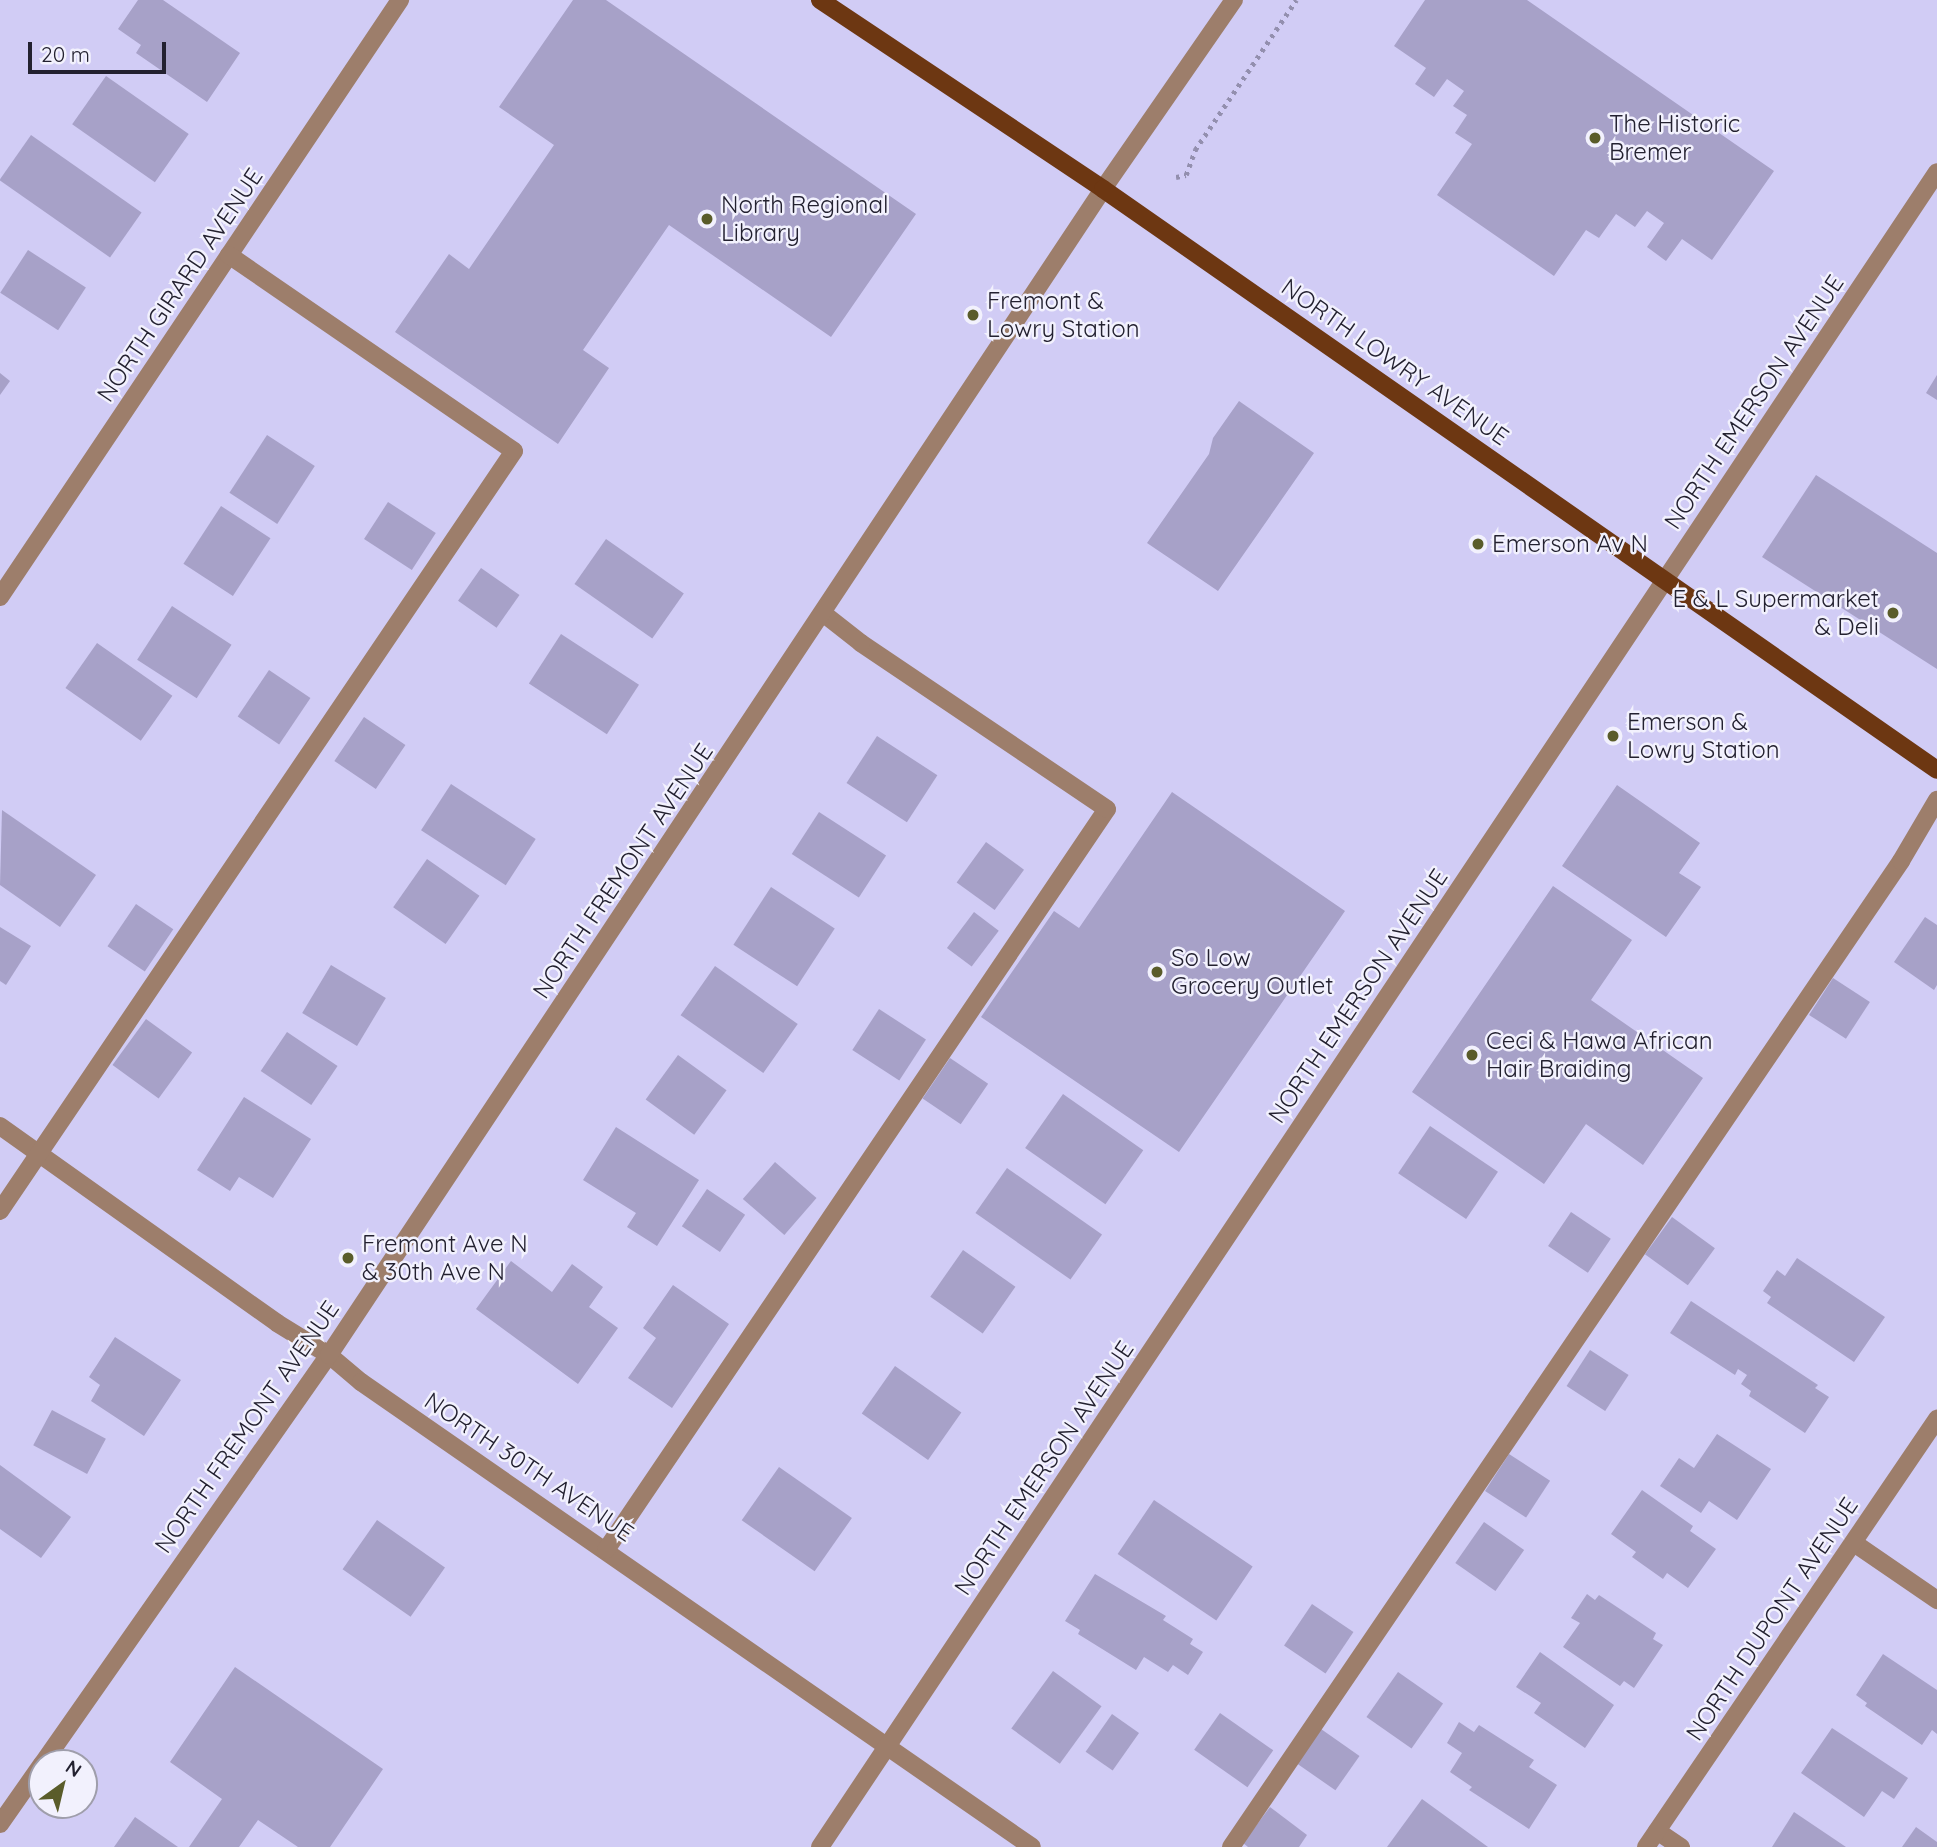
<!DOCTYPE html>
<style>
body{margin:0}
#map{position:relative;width:1937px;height:1847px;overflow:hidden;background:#d1ccf5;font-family:Quicksand,sans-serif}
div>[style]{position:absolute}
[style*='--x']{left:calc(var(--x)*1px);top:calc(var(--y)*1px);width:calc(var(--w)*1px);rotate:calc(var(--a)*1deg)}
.building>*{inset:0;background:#a7a1c8;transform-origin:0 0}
.path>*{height:4.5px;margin-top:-2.25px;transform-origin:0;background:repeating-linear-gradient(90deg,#938fae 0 3.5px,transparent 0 8.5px)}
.minor>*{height:18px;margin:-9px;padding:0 9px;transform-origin:9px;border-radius:9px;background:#9d7e6b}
.major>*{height:18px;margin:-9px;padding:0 9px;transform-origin:9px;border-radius:9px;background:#6d3712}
.dots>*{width:19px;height:19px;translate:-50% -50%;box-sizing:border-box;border:4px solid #f2f1fd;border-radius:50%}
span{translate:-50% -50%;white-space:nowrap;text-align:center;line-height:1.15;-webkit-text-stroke:5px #f2f1fd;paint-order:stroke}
.poi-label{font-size:24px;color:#232130}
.left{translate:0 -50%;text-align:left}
.right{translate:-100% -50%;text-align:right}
.street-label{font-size:24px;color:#232130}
.north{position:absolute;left:28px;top:1749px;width:70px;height:70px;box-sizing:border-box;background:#f2f1fd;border:2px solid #9f9eab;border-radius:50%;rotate:34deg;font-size:19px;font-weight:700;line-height:28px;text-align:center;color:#232130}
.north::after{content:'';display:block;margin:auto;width:24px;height:32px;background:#5a5c2a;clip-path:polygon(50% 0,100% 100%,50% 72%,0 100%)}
.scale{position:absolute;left:28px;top:42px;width:138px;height:32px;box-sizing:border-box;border:4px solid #232130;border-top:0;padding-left:9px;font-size:21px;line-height:24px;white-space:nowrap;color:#232130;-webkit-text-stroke:5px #f2f1fd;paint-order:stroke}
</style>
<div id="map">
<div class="building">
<div style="clip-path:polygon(138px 0,163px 0,240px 53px,207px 102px,136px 53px,141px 45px,118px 29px)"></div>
<div style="clip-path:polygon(573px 0,606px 0,916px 214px,831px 337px,669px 225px,583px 350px,609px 368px,558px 444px,395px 332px,449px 254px,469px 269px,554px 145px,499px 107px)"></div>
<div style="clip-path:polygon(1425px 0,1527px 0,1774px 171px,1712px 260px,1682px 239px,1666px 261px,1647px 247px,1664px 223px,1647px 211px,1635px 227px,1616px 214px,1599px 238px,1586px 230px,1554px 276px,1437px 195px,1472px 144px,1455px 133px,1467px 115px,1453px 106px,1464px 91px,1447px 79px,1434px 97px,1415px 84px,1426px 68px,1394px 46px)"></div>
<div style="left:106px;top:76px;width:101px;height:59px;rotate:35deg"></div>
<div style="left:31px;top:135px;width:135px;height:55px;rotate:35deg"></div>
<div style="left:28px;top:250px;width:69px;height:51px;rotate:33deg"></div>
<div style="clip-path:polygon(0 373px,10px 381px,0 395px)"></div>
<div style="clip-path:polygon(1937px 375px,1937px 400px,1926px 393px)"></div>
<div style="clip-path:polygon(1239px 401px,1314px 453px,1218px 591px,1147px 543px,1209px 454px,1213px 438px)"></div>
<div style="left:267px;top:435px;width:57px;height:69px;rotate:33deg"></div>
<div style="clip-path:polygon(1816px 475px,1937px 553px,1937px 669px,1762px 557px)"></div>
<div style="left:388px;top:502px;width:57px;height:44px;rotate:33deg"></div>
<div style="left:221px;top:506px;width:59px;height:69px;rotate:33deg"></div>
<div style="left:606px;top:539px;width:95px;height:55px;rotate:35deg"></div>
<div style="left:481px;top:568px;width:47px;height:40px;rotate:35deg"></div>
<div style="left:172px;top:606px;width:71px;height:64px;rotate:33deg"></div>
<div style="left:561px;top:634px;width:93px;height:59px;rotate:33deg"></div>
<div style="left:97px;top:643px;width:92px;height:55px;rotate:35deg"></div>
<div style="left:269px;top:670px;width:50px;height:56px;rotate:34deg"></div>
<div style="left:364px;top:717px;width:50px;height:53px;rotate:34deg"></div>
<div style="left:877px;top:736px;width:72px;height:56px;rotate:33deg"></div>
<div style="left:451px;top:784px;width:101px;height:55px;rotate:33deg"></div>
<div style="clip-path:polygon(1617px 785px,1700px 843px,1679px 873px,1701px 887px,1666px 937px,1562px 866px)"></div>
<div style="clip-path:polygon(1172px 792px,1345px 911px,1179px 1152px,981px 1017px,1054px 911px,1079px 928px)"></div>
<div style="clip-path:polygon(2px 810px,96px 875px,60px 927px,0 885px)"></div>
<div style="left:819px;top:812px;width:80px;height:50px;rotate:33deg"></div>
<div style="left:986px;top:842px;width:47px;height:50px;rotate:36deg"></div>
<div style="left:427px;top:859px;width:64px;height:59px;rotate:35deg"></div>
<div style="clip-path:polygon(1553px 886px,1632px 940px,1591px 1000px,1703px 1078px,1643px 1165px,1586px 1124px,1544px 1184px,1412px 1092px)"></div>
<div style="left:771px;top:887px;width:76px;height:69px;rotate:33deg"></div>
<div style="left:136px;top:904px;width:45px;height:51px;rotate:34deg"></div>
<div style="left:974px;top:912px;width:31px;height:45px;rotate:37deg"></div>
<div style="clip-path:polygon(1925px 917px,1937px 925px,1937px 985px,1934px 990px,1894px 962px)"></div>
<div style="clip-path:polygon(0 927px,31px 946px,6px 985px,0 981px)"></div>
<div style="left:331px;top:965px;width:64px;height:56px;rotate:31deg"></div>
<div style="left:715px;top:966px;width:101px;height:60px;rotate:35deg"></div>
<div style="left:1833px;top:978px;width:44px;height:44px;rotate:33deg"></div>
<div style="left:879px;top:1009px;width:56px;height:49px;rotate:33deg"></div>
<div style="left:146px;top:1019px;width:57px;height:57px;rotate:36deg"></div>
<div style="left:287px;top:1032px;width:61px;height:47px;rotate:34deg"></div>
<div style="left:678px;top:1055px;width:60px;height:55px;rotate:36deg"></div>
<div style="left:950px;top:1058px;width:46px;height:49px;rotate:34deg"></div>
<div style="left:1063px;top:1094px;width:98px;height:66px;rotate:35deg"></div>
<div style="clip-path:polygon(244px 1097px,311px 1139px,273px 1198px,239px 1177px,230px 1191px,197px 1170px)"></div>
<div style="left:1430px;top:1126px;width:82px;height:57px;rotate:34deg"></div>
<div style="clip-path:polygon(616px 1127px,699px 1180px,657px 1246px,627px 1227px,636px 1213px,583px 1180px)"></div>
<div style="left:775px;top:1162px;width:55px;height:49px;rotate:41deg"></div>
<div style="left:1007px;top:1168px;width:116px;height:55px;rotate:35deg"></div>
<div style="left:707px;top:1189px;width:46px;height:45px;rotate:34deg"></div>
<div style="left:1571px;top:1212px;width:48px;height:41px;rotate:34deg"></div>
<div style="left:1672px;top:1217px;width:53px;height:46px;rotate:36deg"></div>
<div style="left:963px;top:1250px;width:64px;height:57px;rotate:35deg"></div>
<div style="clip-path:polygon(1797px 1258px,1885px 1317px,1854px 1362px,1767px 1303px,1771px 1297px,1763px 1291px,1777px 1270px,1785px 1276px)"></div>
<div style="clip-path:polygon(511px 1261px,552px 1292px,572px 1264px,603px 1287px,589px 1307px,618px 1328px,578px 1384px,476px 1309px)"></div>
<div style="clip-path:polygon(673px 1285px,729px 1324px,672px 1408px,628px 1378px,656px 1338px,643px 1328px)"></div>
<div style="clip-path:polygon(1691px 1301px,1818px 1385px,1815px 1388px,1829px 1397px,1805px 1433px,1749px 1396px,1751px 1391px,1741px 1384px,1747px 1375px,1738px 1369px,1735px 1375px,1670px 1333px)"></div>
<div style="clip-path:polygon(115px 1337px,181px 1380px,144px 1436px,91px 1401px,100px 1385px,89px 1377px)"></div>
<div style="left:1590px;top:1350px;width:46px;height:43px;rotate:33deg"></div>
<div style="left:895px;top:1366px;width:81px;height:58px;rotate:35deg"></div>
<div style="left:52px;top:1410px;width:61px;height:40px;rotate:28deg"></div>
<div style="clip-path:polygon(1717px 1434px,1771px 1469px,1737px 1520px,1709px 1501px,1701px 1513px,1660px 1486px,1679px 1458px,1694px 1468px)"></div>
<div style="left:1509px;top:1454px;width:49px;height:44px;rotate:33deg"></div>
<div style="clip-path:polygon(0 1465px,71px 1517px,41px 1558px,0 1529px)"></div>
<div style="left:779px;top:1467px;width:89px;height:65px;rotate:35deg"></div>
<div style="clip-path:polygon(1642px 1490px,1693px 1526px,1690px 1531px,1716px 1549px,1688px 1588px,1667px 1573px,1663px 1579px,1632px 1557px,1636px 1552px,1611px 1534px)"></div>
<div style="left:1154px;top:1500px;width:119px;height:65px;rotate:34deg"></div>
<div style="left:377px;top:1520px;width:83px;height:60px;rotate:35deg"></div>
<div style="left:1484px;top:1522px;width:49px;height:50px;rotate:35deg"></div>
<div style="clip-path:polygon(1095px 1574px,1166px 1616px,1163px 1620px,1193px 1639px,1190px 1644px,1203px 1652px,1188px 1675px,1173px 1665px,1168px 1672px,1144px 1657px,1136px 1670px,1078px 1634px,1080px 1630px,1065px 1621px)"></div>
<div style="clip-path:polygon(1587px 1594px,1595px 1600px,1599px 1595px,1656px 1633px,1653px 1639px,1663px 1645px,1634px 1688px,1624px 1681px,1620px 1686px,1563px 1647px,1580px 1623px,1571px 1618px)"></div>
<div style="left:1312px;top:1604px;width:50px;height:50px;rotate:34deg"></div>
<div style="clip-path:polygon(1540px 1652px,1614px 1705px,1585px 1748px,1534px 1713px,1541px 1703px,1516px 1687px)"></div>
<div style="clip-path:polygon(1883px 1654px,1937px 1690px,1937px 1734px,1932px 1730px,1922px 1745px,1865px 1706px,1867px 1703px,1856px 1695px)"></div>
<div style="clip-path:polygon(235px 1667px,383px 1769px,330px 1847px,298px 1847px,258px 1820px,239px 1847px,189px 1847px,222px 1799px,170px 1762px)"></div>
<div style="left:1053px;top:1671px;width:60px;height:71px;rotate:36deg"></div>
<div style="left:1398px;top:1672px;width:55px;height:55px;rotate:35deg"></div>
<div style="left:1220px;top:1713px;width:65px;height:45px;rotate:35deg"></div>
<div style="left:1112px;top:1714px;width:33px;height:46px;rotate:35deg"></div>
<div style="clip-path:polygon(1459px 1722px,1474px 1732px,1479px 1725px,1534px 1760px,1529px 1767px,1557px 1785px,1529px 1829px,1469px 1790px,1472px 1787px,1450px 1772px,1462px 1753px,1447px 1743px)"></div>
<div style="clip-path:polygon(1832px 1728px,1908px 1778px,1894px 1799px,1882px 1791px,1864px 1817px,1801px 1773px)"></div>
<div style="left:1321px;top:1729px;width:47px;height:42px;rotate:35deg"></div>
<div style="clip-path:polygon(1422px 1799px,1488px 1847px,1387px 1847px)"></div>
<div style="clip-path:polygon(1270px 1807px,1307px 1835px,1299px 1847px,1248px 1847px,1243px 1843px)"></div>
<div style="clip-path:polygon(1794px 1812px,1846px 1847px,1772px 1847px)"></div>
<div style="clip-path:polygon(135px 1817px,178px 1847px,114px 1847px)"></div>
<div style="clip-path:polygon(1916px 1827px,1937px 1842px,1937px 1847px,1902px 1847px)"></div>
</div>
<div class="path">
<div style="--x:1176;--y:177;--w:10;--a:-11"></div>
<div style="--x:1186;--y:175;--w:27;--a:-70"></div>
<div style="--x:1195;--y:150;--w:181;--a:-56"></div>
</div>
<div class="minor">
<div style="--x:0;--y:597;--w:719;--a:-56.18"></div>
<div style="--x:0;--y:1126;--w:340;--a:35.4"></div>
<div style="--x:277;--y:1323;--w:61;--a:31.6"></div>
<div style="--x:329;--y:1355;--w:42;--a:40.2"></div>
<div style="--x:361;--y:1382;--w:816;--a:34.72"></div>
<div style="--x:0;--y:1211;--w:917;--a:-55.93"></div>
<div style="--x:514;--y:451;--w:346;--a:-145.5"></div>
<div style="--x:1854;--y:1543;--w:101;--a:34.5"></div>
<div style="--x:606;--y:1550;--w:894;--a:-55.94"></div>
<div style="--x:1107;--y:809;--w:297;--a:-146"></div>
<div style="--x:861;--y:643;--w:47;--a:-141.9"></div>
<div style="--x:43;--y:1763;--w:498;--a:-55"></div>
<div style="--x:329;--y:1355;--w:1400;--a:-56.42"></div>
<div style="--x:1103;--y:189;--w:230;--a:-55.3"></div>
<div style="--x:0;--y:1824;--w:73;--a:-55"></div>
<div style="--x:1657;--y:1831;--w:29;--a:34"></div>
<div style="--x:820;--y:1847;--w:2013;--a:-56.3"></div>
<div style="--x:1231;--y:1847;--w:1192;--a:-55.8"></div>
<div style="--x:1901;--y:861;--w:71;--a:-59.5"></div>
<div style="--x:1646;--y:1847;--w:518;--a:-55.79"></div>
</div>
<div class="major">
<div style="--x:820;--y:0;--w:340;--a:33.7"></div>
<div style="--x:1103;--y:189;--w:1016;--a:34.86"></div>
</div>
<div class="dots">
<div style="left:1595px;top:138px;background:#5a5c2a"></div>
<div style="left:707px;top:219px;background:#5a5c2a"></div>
<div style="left:973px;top:315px;background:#5a5c2a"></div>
<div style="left:1478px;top:544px;background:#5a5c2a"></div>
<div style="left:1893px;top:613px;background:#5a5c2a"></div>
<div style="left:1613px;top:736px;background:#5a5c2a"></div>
<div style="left:1157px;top:972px;background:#5a5c2a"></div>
<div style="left:1472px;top:1055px;background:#5a5c2a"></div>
<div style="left:348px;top:1258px;background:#5a5c2a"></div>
</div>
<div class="poi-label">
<span class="left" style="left:1609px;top:138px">The Historic<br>Bremer</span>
<span class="left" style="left:721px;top:219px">North Regional<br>Library</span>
<span class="left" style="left:987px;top:315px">Fremont &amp;<br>Lowry Station</span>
<span class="left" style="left:1492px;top:544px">Emerson Av N</span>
<span class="right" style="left:1879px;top:613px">E &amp; L Supermarket<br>&amp; Deli</span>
<span class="left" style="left:1627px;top:736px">Emerson &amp;<br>Lowry Station</span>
<span class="left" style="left:1171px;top:972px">So Low<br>Grocery Outlet</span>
<span class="left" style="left:1486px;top:1055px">Ceci &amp; Hawa African<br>Hair Braiding</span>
<span class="left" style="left:362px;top:1258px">Fremont Ave N<br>&amp; 30th Ave N</span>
</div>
<div class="street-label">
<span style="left:180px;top:285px;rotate:-56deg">NORTH GIRARD AVENUE</span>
<span style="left:1395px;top:362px;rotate:35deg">NORTH LOWRY AVENUE</span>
<span style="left:1754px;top:402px;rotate:-56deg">NORTH EMERSON AVENUE</span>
<span style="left:623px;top:871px;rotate:-56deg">NORTH FREMONT AVENUE</span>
<span style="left:1358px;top:996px;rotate:-56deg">NORTH EMERSON AVENUE</span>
<span style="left:247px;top:1427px;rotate:-55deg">NORTH FREMONT AVENUE</span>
<span style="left:529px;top:1467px;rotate:34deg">NORTH 30TH AVENUE</span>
<span style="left:1044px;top:1468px;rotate:-56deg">NORTH EMERSON AVENUE</span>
<span style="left:1772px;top:1619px;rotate:-56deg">NORTH DUPONT AVENUE</span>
</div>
<div class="north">N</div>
<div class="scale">20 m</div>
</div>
